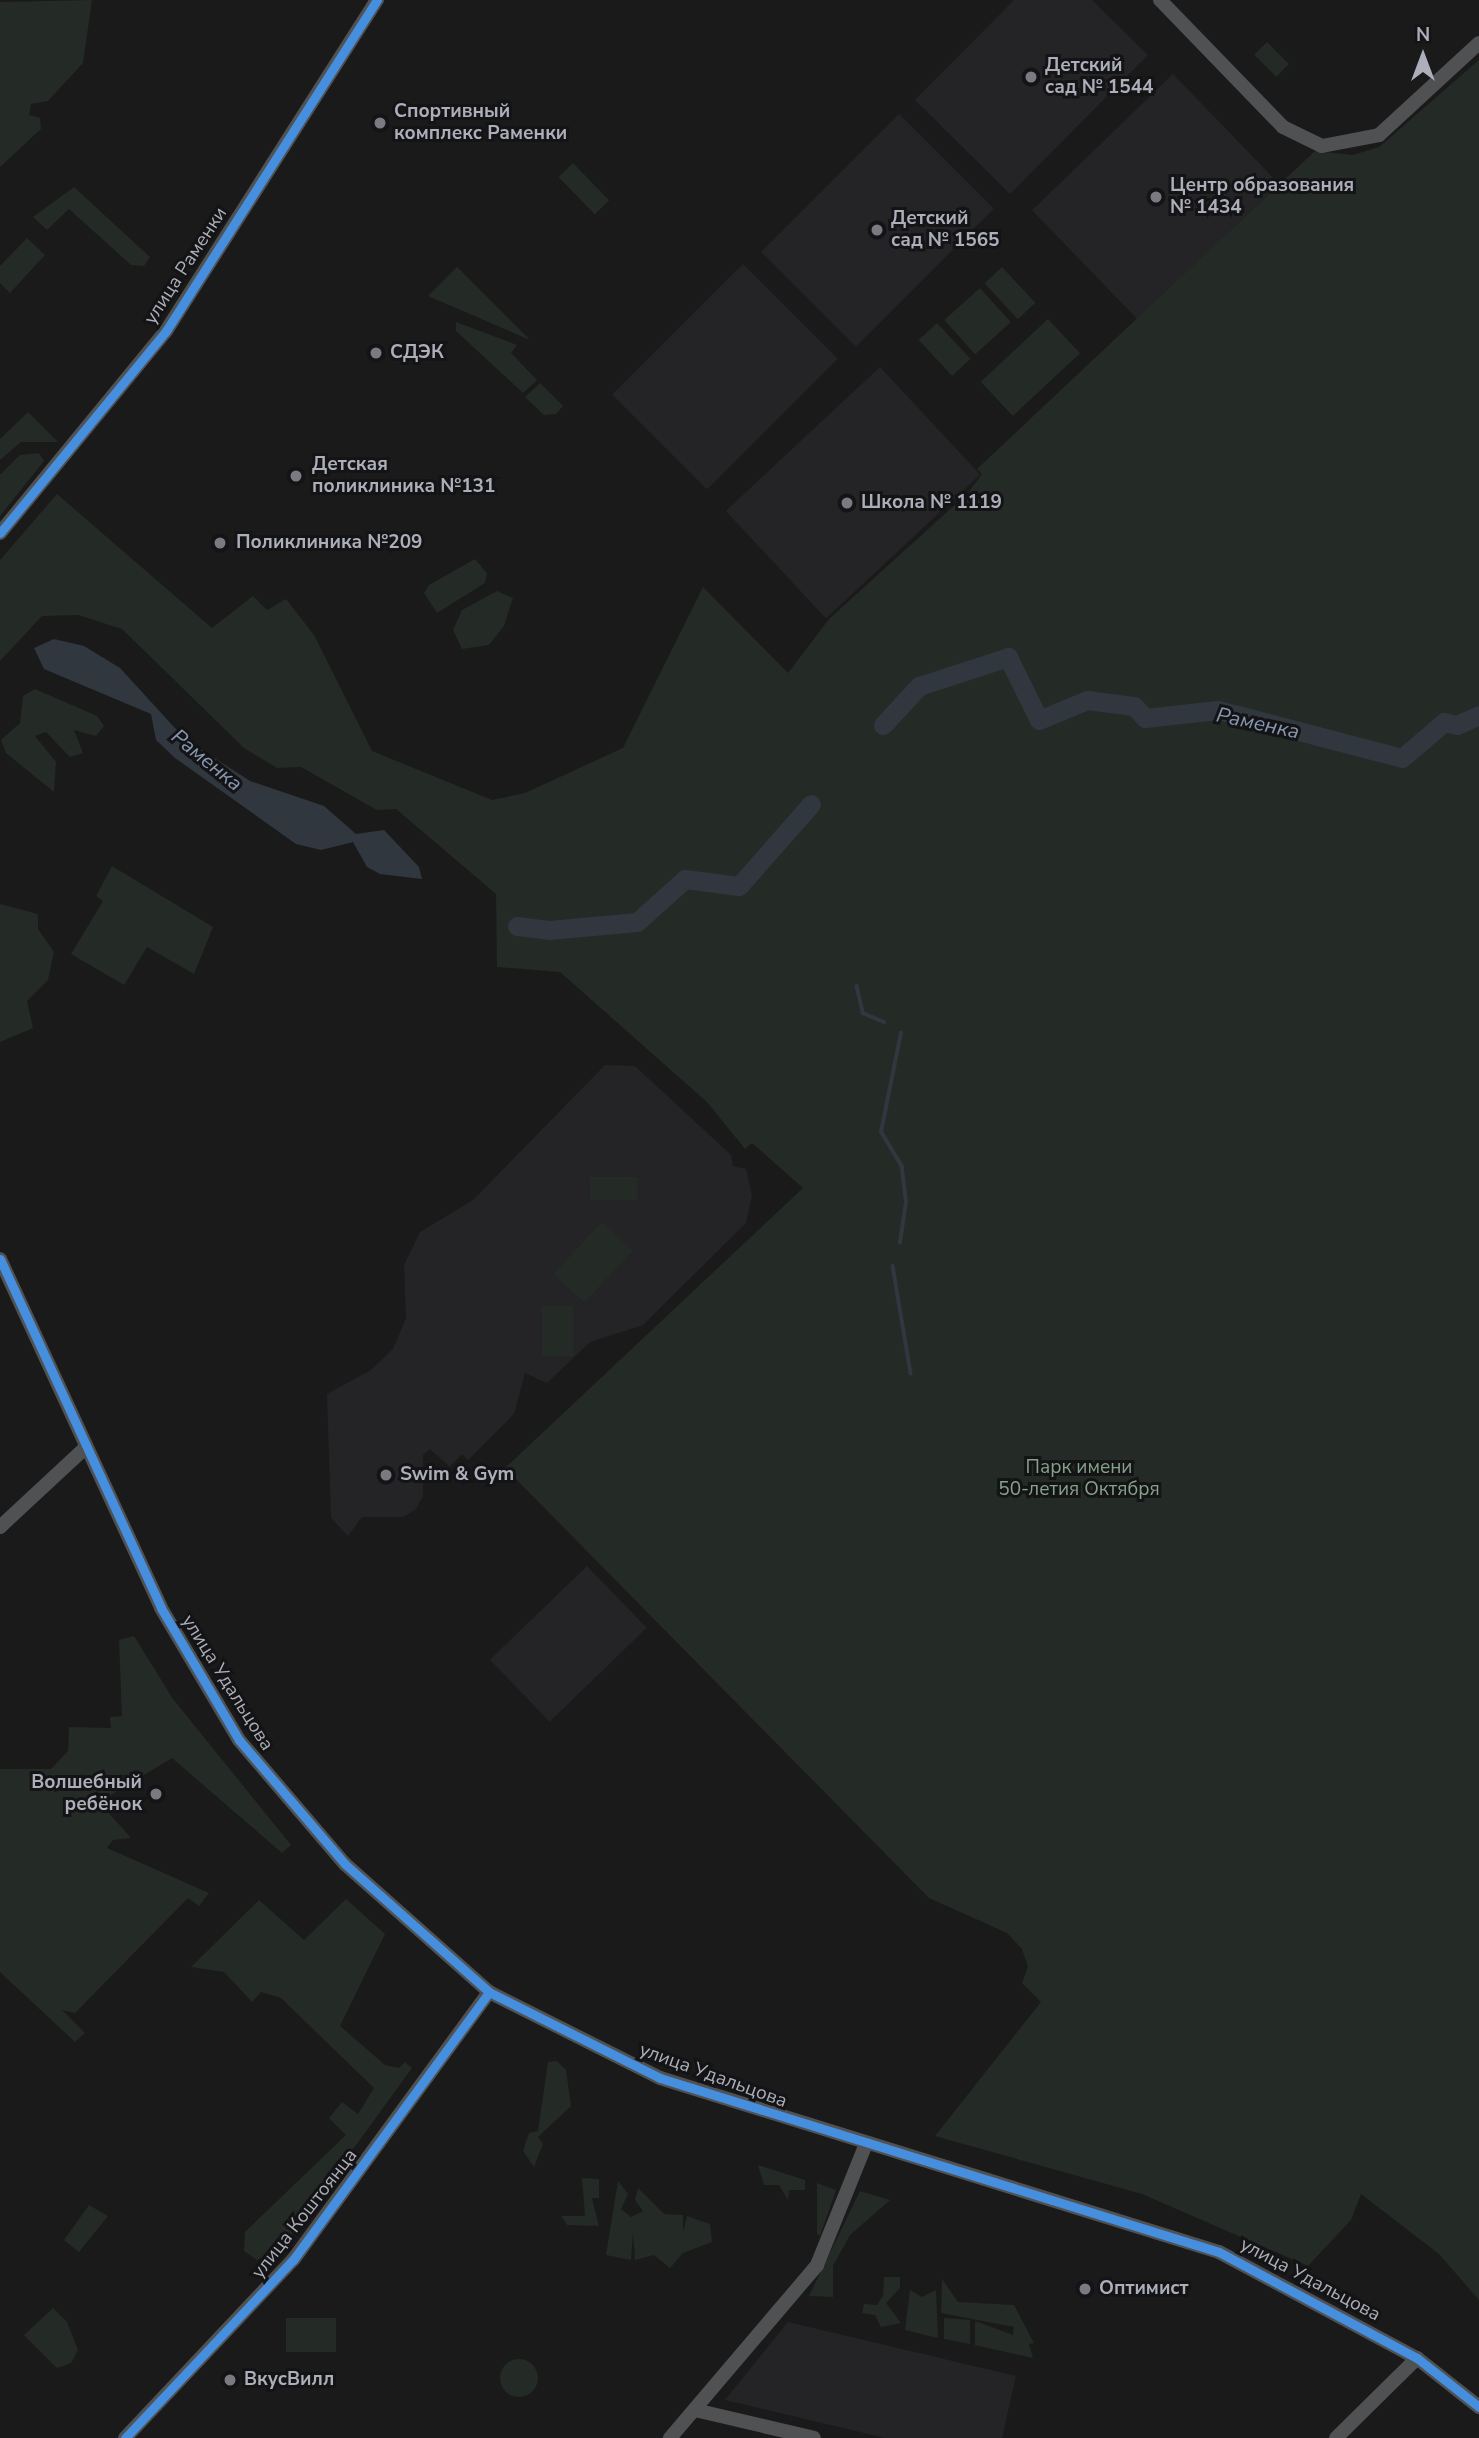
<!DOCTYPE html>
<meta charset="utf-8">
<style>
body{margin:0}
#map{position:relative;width:1479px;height:2438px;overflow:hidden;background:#1a1a1a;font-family:"Nunito Sans",sans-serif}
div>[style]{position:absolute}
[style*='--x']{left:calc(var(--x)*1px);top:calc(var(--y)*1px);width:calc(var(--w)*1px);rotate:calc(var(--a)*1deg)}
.built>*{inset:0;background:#242426;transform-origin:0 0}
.green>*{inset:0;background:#242a25;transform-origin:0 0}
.round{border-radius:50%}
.water>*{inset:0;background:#31373f}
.stream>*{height:3.5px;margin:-1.75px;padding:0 1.75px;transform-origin:1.75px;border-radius:1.75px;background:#31373f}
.river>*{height:19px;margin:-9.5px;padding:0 9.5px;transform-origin:9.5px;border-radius:9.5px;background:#31373f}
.minor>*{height:14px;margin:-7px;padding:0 7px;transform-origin:7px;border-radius:7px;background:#505153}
.cycleway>*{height:9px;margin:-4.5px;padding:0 4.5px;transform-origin:4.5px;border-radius:4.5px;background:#468fdf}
.dots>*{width:19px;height:19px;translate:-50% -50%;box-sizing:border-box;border:4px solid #141416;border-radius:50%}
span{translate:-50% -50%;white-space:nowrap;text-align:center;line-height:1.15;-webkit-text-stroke:6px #141416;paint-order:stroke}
.poi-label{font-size:19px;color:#acafb9;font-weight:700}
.left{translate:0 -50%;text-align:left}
.right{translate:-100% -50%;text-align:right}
.street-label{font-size:19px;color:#acafb9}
.park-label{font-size:19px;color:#85a28a}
.water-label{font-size:21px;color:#8798b1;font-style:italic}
.north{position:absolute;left:1388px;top:21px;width:70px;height:70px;-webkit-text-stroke:5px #141416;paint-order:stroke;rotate:0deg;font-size:19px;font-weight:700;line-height:28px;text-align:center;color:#acafb9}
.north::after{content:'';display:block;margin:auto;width:24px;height:32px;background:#acafb9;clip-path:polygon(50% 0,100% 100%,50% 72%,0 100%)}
</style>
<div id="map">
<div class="built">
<div style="clip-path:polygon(1014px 0,1092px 0,1148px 55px,1010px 194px,915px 100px)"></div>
<div style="left:1173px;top:74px;width:153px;height:196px;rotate:46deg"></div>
<div style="left:899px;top:114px;width:134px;height:195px;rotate:45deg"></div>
<div style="left:743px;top:264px;width:134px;height:185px;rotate:45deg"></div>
<div style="left:880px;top:367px;width:147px;height:211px;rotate:47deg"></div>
<div style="clip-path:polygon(605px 1065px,635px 1066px,731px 1155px,733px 1166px,746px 1169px,752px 1195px,746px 1223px,643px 1325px,590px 1342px,547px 1383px,525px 1373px,514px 1414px,468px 1460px,462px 1454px,450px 1467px,430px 1449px,423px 1455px,423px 1496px,416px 1509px,403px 1517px,362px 1517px,348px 1536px,331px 1518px,327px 1394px,371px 1370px,393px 1349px,406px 1318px,404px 1265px,420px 1232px,473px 1200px)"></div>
<div style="left:587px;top:1566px;width:86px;height:135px;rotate:46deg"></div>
<div style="clip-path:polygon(788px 2322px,1016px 2376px,1002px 2438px,885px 2438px,725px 2400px)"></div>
</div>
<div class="green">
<div style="clip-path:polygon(92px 0,83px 63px,48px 101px,31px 104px,29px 115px,40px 118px,41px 129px,0 167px,0 2px)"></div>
<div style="left:1267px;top:42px;width:31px;height:18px;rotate:45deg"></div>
<div style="clip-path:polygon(1479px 60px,1479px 2300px,1439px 2254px,1361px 2194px,1351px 2220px,1308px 2266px,1142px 2194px,935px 2136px,1041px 2002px,1022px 1983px,1028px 1967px,1022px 1949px,1007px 1933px,929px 1898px,505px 1468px,803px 1188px,752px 1143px,745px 1149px,707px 1102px,560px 972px,497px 967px,496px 894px,396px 809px,377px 810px,301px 767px,277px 768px,244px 748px,122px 629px,78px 615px,42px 616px,0 661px,0 560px,57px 494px,212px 628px,253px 596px,267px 610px,286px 599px,314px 635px,372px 751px,492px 800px,525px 793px,623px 748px,703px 587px,788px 673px,829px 619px,968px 493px,982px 474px,977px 469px,1315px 151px,1353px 155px,1379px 147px)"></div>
<div style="left:573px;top:163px;width:52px;height:20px;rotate:46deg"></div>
<div style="clip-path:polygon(74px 187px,150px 257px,144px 266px,131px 265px,69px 209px,47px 230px,33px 217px)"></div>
<div style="clip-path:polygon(27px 238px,45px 255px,10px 293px,0 283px,0 266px)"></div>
<div style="clip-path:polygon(457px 267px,530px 340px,428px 296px)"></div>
<div style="left:1002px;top:267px;width:49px;height:24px;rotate:47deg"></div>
<div style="left:980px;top:288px;width:46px;height:48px;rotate:48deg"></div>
<div style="left:1048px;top:319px;width:47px;height:92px;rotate:47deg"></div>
<div style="clip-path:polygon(456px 322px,517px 345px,511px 353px,537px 380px,523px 393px,456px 331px)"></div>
<div style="left:937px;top:323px;width:49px;height:25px;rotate:47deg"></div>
<div style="clip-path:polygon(540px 383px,563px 406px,556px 414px,544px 415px,525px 397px)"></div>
<div style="clip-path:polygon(28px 412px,58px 442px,21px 442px,0 460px,0 439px)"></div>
<div style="clip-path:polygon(20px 455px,39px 453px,44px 461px,0 516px,0 475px)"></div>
<div style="clip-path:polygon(475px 559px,487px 573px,485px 583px,437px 613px,424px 593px,429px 585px)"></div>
<div style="clip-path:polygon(497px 591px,513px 598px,504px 626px,489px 645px,462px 649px,453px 630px,462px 610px)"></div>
<div style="clip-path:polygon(35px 689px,97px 716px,104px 726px,96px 736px,74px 730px,83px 753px,70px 757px,46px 732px,35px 736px,56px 762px,54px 792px,6px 753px,1px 740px,20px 723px,23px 696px)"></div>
<div style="clip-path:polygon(112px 866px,213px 927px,194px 974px,147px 947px,124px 985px,71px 954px,103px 901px,96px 896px)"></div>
<div style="clip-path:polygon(0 904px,38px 914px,38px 929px,54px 952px,48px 980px,27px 1001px,33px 1028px,0 1042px)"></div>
<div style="left:637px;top:1177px;width:23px;height:47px;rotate:90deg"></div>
<div style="left:602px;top:1222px;width:42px;height:71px;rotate:43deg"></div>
<div style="left:542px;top:1306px;width:31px;height:50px"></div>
<div style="clip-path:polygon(134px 1636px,173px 1699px,291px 1845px,282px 1853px,172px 1758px,99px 1802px,131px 1838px,113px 1840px,107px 1848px,209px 1893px,199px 1906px,188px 1898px,75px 2013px,62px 2010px,85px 2033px,75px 2042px,0 1972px,0 1769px,51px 1769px,68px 1751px,69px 1727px,111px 1728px,110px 1717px,122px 1716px,119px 1640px)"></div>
<div style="clip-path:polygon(346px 1899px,385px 1934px,340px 2026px,385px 2065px,399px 2068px,405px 2062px,412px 2068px,282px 2247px,257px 2260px,244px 2251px,245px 2232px,346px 2135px,329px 2118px,342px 2102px,358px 2114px,374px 2088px,281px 1998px,261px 1992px,252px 2002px,224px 1972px,191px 1967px,259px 1900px,304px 1940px)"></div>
<div style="clip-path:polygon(557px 2061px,566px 2070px,571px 2106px,538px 2137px,543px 2144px,534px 2167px,523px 2151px,529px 2133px,538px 2131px,548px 2062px)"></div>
<div style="clip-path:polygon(758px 2165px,805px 2180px,805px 2190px,789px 2190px,788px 2200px,779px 2185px,764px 2185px)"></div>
<div style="clip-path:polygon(582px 2178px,599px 2179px,599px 2198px,592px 2198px,599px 2226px,567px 2225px,561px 2216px,585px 2216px)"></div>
<div style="clip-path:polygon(618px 2181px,628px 2194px,621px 2209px,631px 2217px,643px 2211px,635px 2200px,638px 2188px,664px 2214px,683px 2215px,683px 2232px,687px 2216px,710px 2224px,712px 2242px,683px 2253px,670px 2268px,654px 2255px,635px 2260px,633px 2233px,631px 2260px,606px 2255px)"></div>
<div style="clip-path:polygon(817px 2183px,836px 2190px,820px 2236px,817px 2234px)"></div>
<div style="clip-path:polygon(860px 2191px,890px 2200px,850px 2235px,833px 2266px,833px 2297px,809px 2296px)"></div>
<div style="clip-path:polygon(89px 2205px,108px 2216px,79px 2252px,64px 2240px)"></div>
<div style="clip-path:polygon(884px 2277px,900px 2277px,900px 2288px,886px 2303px,901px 2323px,881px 2327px,875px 2315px,862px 2313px,864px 2304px,877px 2305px,883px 2296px)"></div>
<div style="clip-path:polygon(942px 2279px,958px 2302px,1014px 2305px,1034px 2343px,1029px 2344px,1033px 2358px,975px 2345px,975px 2321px,1013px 2335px,1014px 2327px,941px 2313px)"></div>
<div style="clip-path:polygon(910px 2290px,922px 2297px,936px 2290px,938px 2338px,905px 2330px)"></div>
<div style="clip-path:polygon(53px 2308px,67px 2322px,78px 2350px,71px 2363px,57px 2368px,24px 2335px)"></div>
<div style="left:286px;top:2318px;width:50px;height:34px"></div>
<div style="clip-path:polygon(944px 2318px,970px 2320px,970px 2344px,944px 2339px)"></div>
<div class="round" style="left:500px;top:2359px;width:38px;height:38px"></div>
</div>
<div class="water">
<div style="clip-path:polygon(54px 639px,84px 646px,120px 668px,185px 739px,250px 781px,324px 806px,356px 834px,384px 830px,419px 867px,422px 879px,380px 874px,367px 867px,353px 842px,321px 850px,296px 844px,175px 758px,156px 740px,151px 714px,44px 669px,34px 648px)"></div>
</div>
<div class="stream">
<div style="--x:857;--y:986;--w:28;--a:77"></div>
<div style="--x:863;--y:1013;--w:23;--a:23"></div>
<div style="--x:900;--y:1243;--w:41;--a:-81.7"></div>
<div style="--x:906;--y:1202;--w:35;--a:-97"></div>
<div style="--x:902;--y:1167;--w:41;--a:-121"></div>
<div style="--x:881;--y:1132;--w:101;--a:-78.6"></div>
<div style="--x:893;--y:1266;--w:109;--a:80.5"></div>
</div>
<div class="river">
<div style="--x:883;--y:725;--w:53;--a:-47.3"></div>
<div style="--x:919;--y:686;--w:94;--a:-18"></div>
<div style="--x:1008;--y:657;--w:70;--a:63.8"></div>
<div style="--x:1039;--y:720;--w:52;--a:-22.6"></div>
<div style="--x:1087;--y:700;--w:47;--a:7.3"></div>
<div style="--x:1134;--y:706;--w:16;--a:47"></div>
<div style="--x:1145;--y:718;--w:73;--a:-6.3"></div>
<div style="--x:1218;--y:710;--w:190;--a:14.6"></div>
<div style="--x:1402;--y:758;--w:55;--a:-40.6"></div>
<div style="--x:1444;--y:722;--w:13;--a:13"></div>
<div style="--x:1457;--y:725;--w:24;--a:-24"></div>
<div style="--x:517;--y:926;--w:32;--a:7"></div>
<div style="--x:549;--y:930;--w:88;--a:-5.2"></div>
<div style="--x:637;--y:922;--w:64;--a:-41.9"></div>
<div style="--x:685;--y:879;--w:54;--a:7.4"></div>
<div style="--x:739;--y:886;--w:109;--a:-48.7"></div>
</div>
<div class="minor">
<div style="--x:1160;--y:0;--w:177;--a:45.9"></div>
<div style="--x:1283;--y:127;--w:43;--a:26"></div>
<div style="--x:1322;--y:146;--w:58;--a:-10.9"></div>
<div style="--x:1379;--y:135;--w:136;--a:-42.6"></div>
<div style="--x:0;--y:533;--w:261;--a:-50.6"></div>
<div style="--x:166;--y:331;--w:393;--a:-57.5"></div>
<div style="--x:0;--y:1259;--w:384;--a:65.2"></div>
<div style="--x:161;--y:1608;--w:153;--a:59.4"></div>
<div style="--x:239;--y:1740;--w:163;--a:49.5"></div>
<div style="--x:345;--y:1864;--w:193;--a:41.6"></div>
<div style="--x:489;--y:1992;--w:191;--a:26.7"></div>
<div style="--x:660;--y:2078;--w:585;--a:17.29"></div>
<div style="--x:1219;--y:2252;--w:225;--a:28.2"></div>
<div style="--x:1417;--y:2358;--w:79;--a:38.3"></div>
<div style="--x:0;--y:1527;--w:117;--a:-42.9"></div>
<div style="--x:695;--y:2410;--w:122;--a:13.2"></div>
<div style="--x:125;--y:2438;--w:245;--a:-46.7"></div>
<div style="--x:293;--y:2260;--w:332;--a:-53.8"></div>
<div style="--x:670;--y:2438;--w:227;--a:-49.6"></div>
<div style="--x:817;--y:2265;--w:128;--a:-68"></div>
<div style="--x:1336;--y:2438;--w:114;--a:-44.6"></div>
</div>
<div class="cycleway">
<div style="--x:0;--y:533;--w:261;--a:-50.6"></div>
<div style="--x:166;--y:331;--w:393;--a:-57.5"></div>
<div style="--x:0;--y:1259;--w:384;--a:65.2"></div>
<div style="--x:161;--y:1608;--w:153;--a:59.4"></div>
<div style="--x:239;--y:1740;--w:163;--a:49.5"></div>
<div style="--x:345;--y:1864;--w:193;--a:41.6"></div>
<div style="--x:489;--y:1992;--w:191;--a:26.7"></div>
<div style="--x:660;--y:2078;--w:585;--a:17.29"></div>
<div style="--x:1219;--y:2252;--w:225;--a:28.2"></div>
<div style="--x:1417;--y:2358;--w:79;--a:38.3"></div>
<div style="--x:125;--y:2438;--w:245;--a:-46.7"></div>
<div style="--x:293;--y:2260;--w:332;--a:-53.8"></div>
</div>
<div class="dots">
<div style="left:1031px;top:77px;background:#797b81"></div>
<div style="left:380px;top:123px;background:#797b81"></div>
<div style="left:1156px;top:197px;background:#797b81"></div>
<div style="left:877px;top:230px;background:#797b81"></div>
<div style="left:376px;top:353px;background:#797b81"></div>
<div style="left:296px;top:476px;background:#797b81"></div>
<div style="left:847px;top:503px;background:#797b81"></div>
<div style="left:220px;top:543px;background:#797b81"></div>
<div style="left:386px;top:1475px;background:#797b81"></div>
<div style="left:156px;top:1794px;background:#797b81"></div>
<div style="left:1085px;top:2289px;background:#797b81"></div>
<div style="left:230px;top:2380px;background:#797b81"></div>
</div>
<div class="poi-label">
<span class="left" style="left:1045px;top:77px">Детский<br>сад № 1544</span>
<span class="left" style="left:394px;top:123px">Спортивный<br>комплекс Раменки</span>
<span class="left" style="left:1170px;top:197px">Центр образования<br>№ 1434</span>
<span class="left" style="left:891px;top:230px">Детский<br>сад № 1565</span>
<span class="left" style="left:390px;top:353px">СДЭК</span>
<span class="left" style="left:312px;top:476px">Детская<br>поликлиника №131</span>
<span class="left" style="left:861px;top:503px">Школа № 1119</span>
<span class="left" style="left:236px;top:543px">Поликлиника №209</span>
<span class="left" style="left:400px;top:1475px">Swim &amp; Gym</span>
<span class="right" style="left:142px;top:1794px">Волшебный<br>ребёнок</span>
<span class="left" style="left:1099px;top:2289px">Оптимист</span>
<span class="left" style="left:244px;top:2380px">ВкусВилл</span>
</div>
<div class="street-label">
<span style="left:186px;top:266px;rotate:-57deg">улица Раменки</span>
<span style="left:227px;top:1683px;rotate:58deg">улица Удальцова</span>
<span style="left:713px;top:2076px;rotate:20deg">улица Удальцова</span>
<span style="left:305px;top:2214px;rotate:-52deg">улица Коштоянца</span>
<span style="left:1310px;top:2280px;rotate:28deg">улица Удальцова</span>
</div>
<div class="park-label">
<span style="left:1079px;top:1479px">Парк имени<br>50-летия Октября</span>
</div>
<div class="water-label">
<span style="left:1258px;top:723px;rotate:12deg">Раменка</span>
<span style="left:207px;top:760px;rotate:39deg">Раменка</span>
</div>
<div class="north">N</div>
</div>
